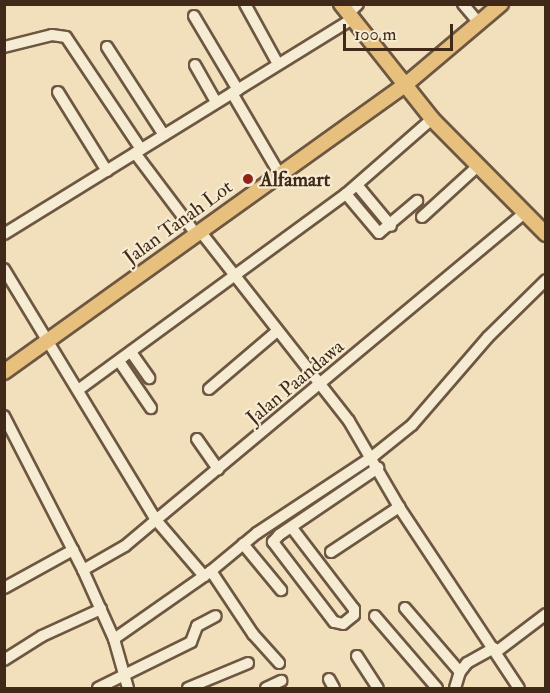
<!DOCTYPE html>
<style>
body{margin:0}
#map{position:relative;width:550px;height:693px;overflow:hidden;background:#f1e0bb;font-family:"IM FELL Double Pica",serif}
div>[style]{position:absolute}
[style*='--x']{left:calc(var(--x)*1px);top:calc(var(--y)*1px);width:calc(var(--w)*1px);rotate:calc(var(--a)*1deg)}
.roads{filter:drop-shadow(2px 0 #6d5742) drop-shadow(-2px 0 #6d5742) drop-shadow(0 2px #6d5742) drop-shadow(0 -2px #6d5742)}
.minor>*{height:10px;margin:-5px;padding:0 5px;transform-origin:5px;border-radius:5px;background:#f6ebd3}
.major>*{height:14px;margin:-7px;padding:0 7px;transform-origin:7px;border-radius:7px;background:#e8c07e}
.dots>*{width:16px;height:16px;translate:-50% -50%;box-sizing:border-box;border:3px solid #f6ebd3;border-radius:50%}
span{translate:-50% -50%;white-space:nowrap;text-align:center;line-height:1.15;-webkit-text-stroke:4.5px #f6ebd3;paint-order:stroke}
.poi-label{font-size:20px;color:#412919;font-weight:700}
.left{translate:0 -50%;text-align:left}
.street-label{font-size:20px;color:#412919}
.frame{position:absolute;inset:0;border:6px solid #412919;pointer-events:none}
.scale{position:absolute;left:343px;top:24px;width:110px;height:27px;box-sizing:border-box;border:3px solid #412919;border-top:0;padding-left:8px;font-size:18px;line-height:21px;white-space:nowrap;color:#412919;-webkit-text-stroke:4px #f6ebd3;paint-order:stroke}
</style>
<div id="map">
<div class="roads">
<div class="minor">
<div style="--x:245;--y:4;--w:68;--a:61.2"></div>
<div style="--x:463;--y:4;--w:25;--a:50"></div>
<div style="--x:348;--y:14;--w:14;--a:-45"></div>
<div style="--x:194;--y:16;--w:86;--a:59.3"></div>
<div style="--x:4;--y:47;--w:49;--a:-14"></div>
<div style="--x:52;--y:35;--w:14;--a:8"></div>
<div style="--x:66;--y:37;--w:135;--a:56.2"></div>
<div style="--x:107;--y:47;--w:105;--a:57.1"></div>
<div style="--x:195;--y:65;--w:43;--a:60.4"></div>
<div style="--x:58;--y:92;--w:93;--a:58.2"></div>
<div style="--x:232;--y:93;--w:93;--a:59.6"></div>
<div style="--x:135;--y:153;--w:101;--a:53"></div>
<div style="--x:357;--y:185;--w:53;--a:50.3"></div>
<div style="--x:346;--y:194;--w:51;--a:49.8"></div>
<div style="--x:379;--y:233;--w:50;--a:-40.1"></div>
<div style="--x:422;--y:217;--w:77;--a:-42.4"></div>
<div style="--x:200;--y:231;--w:241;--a:51.9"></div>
<div style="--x:349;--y:421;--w:99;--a:59.8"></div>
<div style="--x:399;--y:507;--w:217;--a:56.5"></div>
<div style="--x:4;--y:234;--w:409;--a:-31.7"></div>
<div style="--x:4;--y:269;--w:293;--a:58.8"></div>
<div style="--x:156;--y:520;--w:74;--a:49.4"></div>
<div style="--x:131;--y:352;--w:32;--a:55"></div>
<div style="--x:119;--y:361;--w:57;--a:55.8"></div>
<div style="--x:209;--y:389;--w:88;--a:-40.4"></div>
<div style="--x:78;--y:390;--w:332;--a:-36.2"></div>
<div style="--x:346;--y:194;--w:114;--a:-41.1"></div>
<div style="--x:4;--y:416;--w:173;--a:62.8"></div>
<div style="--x:83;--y:570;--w:76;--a:65.8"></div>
<div style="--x:114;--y:639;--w:51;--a:74.1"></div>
<div style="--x:197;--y:439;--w:37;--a:55"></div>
<div style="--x:292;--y:528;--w:102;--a:52.6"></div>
<div style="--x:354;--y:609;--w:6;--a:90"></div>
<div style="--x:354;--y:615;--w:14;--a:141"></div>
<div style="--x:343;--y:624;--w:9;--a:-167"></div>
<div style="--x:334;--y:622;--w:101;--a:-127.3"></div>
<div style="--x:273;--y:542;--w:9;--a:-49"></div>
<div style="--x:279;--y:535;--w:120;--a:-34.1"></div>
<div style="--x:243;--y:544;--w:60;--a:50.4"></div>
<div style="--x:331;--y:552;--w:82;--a:-33.5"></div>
<div style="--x:83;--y:570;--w:48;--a:-29.7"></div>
<div style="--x:125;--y:546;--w:40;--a:-40"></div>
<div style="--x:156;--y:520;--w:479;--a:-39.8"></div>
<div style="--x:211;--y:571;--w:76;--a:56.3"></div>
<div style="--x:253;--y:634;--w:39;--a:48"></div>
<div style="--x:4;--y:588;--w:79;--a:-28.8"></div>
<div style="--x:405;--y:608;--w:84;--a:49.3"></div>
<div style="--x:375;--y:616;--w:95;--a:49.3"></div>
<div style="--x:114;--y:639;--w:118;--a:-35"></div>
<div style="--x:211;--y:571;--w:60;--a:-39.6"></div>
<div style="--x:257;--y:533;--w:138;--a:-33.5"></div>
<div style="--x:372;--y:457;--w:51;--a:-38.7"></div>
<div style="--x:412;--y:425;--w:116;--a:-49.2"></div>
<div style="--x:488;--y:337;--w:81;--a:-44.5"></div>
<div style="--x:496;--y:652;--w:63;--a:-37.2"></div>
<div style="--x:357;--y:656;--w:38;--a:57"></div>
<div style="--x:4;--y:660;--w:45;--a:-32.3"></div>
<div style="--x:42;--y:636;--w:65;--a:-24.6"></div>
<div style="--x:329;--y:679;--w:10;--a:61"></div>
<div style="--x:98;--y:688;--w:104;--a:-26.3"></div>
<div style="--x:191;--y:642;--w:17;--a:-69"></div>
<div style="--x:197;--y:626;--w:21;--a:-28"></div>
<div style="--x:188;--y:688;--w:65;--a:-22.6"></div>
<div style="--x:266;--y:688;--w:17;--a:-25"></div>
<div style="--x:455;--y:688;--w:17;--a:-73"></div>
<div style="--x:460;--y:672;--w:11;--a:-52"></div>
<div style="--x:467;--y:663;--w:31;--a:-29"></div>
</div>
<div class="major">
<div style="--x:341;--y:4;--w:147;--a:51.6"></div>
<div style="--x:432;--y:119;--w:162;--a:45.3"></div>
<div style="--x:4;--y:372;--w:492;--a:-35.6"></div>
<div style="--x:404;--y:86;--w:127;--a:-40.2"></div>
</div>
</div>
<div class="dots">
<div style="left:248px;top:179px;background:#8f2418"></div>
</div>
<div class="poi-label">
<span class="left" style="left:260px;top:179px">Alfamart</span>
</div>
<div class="street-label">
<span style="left:178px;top:222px;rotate:-36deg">Jalan Tanah Lot</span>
<span style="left:295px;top:382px;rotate:-40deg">Jalan Paandawa</span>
</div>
<div class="frame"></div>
<div class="scale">100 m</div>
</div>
